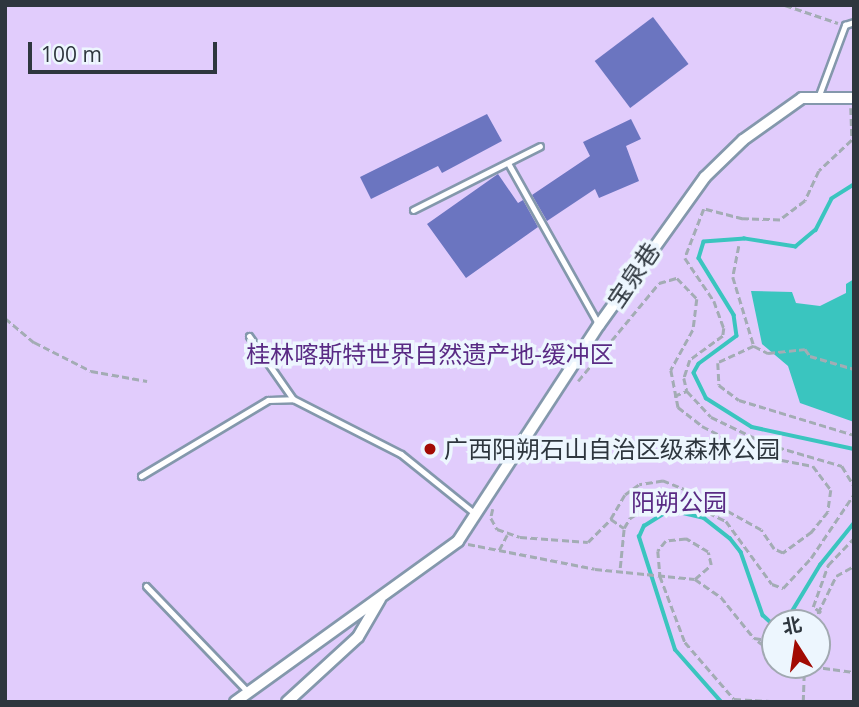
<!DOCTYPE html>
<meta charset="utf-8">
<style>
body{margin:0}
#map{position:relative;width:859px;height:707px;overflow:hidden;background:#edf6fe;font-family:"Open Sans","Noto Sans SC",sans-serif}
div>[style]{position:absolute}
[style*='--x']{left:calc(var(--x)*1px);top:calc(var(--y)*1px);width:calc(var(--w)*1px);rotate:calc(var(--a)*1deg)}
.green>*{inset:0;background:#e1ccfc}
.water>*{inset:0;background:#3ac5bf}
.stream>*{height:3.5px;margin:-1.75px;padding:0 1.75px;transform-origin:1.75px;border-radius:1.75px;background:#3ac5bf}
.building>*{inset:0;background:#6b75c0;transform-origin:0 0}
.path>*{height:2.5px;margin-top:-1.25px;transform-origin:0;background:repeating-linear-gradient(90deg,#a3acb4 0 7px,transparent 0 10.5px)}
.roads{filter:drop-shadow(2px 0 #8498ac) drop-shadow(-2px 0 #8498ac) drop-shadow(0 2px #8498ac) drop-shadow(0 -2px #8498ac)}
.lane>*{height:5px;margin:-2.5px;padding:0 2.5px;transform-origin:2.5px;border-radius:2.5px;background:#fff}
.street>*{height:10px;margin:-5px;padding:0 5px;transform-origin:5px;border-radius:5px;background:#fff}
.dots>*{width:19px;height:19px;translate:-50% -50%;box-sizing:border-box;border:4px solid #edf6fe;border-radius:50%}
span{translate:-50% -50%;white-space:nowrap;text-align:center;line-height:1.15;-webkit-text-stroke:7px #edf6fe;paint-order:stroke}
.street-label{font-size:24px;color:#2e363e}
.park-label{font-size:24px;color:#592a84}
.poi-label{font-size:24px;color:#2e363e}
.left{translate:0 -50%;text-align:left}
.frame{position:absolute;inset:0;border:7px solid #2e363e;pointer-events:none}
.north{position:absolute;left:761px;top:609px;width:70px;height:70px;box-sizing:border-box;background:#edf6fe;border:2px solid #a1a9b1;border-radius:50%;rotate:348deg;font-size:19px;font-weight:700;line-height:28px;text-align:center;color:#2e363e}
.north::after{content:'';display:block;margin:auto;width:24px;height:32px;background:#a20a03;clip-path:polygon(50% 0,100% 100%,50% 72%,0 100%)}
.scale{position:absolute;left:28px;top:42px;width:189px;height:32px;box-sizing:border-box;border:4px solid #2e363e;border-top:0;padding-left:9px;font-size:21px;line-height:24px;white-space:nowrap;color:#2e363e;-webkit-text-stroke:5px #edf6fe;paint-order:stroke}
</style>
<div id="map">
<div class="green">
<div style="clip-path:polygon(evenodd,5px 5px,854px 5px,854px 702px,5px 702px,5px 5px,775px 623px,817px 623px,817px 665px,775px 665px,775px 623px)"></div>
</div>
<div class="water">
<div style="clip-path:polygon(854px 279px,854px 422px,800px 403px,788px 366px,762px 344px,751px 291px,792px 292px,796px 303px,820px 306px,846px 293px,846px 284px)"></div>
</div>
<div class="stream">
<div style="--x:854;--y:185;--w:26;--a:148"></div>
<div style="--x:832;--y:199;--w:35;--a:117"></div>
<div style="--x:816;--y:230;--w:26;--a:140"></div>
<div style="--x:796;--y:247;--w:52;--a:-171.1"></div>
<div style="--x:745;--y:239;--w:41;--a:175.8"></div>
<div style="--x:704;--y:242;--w:17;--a:107"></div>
<div style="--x:699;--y:258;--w:67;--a:58.4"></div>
<div style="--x:734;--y:315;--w:21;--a:82"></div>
<div style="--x:737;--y:336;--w:47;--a:143.6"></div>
<div style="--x:699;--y:364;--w:10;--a:119"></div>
<div style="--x:694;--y:373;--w:28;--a:64"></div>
<div style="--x:706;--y:398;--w:54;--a:32.2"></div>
<div style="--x:752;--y:427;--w:104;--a:12.2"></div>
<div style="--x:785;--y:623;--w:68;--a:-58.9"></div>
<div style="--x:820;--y:565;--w:54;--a:-51"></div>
<div style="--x:721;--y:702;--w:69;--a:-131.5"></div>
<div style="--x:675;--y:650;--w:119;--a:-107.7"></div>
<div style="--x:639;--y:537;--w:12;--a:-66"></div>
<div style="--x:644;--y:526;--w:25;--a:-32"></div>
<div style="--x:665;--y:513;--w:14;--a:-4"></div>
<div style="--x:679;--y:512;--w:26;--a:13"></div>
<div style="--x:704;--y:518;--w:33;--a:38"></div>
<div style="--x:730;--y:538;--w:18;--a:52"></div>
<div style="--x:741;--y:552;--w:67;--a:70.8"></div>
<div style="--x:763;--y:615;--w:16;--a:43"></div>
</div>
<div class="building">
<div style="left:653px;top:17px;width:59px;height:73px;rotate:53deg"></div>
<div style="clip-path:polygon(487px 114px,502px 141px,442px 173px,438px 166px,371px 199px,360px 177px)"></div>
<div style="clip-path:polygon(631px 119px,641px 139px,626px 146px,639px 181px,599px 198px,595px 189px,547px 221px,532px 195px,590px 156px,583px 142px)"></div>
<div style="clip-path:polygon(498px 174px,518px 203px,523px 200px,538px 227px,466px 278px,427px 224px)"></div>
</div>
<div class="path">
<div style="--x:785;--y:5;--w:56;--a:18.8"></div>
<div style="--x:851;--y:108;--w:32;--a:88"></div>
<div style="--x:852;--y:140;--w:45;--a:136.8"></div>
<div style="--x:819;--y:171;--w:33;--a:115"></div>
<div style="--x:805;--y:201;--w:31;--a:143"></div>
<div style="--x:780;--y:220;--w:37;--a:-178"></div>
<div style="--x:743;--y:219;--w:40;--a:-165.6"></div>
<div style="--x:704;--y:209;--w:53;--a:111.2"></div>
<div style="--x:685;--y:258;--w:52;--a:56"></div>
<div style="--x:714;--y:301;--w:29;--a:70"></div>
<div style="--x:724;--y:328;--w:8;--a:97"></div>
<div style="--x:723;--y:336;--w:41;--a:144"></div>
<div style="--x:690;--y:360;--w:19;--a:108"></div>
<div style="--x:684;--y:378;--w:13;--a:77"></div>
<div style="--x:687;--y:391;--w:35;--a:47"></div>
<div style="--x:711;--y:417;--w:62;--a:25.7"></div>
<div style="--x:767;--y:444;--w:78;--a:16.3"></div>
<div style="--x:842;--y:466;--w:23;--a:59"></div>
<div style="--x:739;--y:246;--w:32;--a:101"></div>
<div style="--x:733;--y:277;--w:72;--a:73.1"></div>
<div style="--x:754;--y:346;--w:40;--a:155"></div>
<div style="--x:718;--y:363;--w:22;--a:87"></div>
<div style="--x:719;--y:385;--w:25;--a:37"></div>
<div style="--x:739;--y:400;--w:120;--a:16.9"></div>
<div style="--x:5;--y:318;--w:38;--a:40"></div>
<div style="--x:34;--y:342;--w:64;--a:27"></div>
<div style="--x:91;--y:371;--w:57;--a:10.1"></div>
<div style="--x:754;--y:346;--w:16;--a:27"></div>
<div style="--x:768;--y:353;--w:37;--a:-6"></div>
<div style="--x:805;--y:349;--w:9;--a:54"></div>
<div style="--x:810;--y:356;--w:46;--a:16.5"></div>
<div style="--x:578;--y:381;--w:127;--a:-50.4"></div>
<div style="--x:659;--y:283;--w:19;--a:-16"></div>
<div style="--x:677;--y:278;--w:29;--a:46"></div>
<div style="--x:697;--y:299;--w:31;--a:97"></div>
<div style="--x:693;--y:330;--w:46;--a:118.8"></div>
<div style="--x:671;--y:370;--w:38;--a:79"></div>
<div style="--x:678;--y:407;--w:31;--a:38"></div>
<div style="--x:702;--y:426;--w:66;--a:27"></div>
<div style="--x:761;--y:456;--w:53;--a:10.9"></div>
<div style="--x:813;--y:466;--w:30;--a:53"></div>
<div style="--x:831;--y:490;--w:22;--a:98"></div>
<div style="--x:828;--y:512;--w:26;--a:129"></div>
<div style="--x:812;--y:532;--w:36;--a:144"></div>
<div style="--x:783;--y:553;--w:10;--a:-156"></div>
<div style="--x:774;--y:549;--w:23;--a:-124"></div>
<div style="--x:761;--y:530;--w:72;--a:-150.9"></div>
<div style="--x:698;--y:495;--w:38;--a:-158"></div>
<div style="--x:663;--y:481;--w:24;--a:171"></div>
<div style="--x:639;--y:485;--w:17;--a:144"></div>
<div style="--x:625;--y:495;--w:28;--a:120"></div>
<div style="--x:611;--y:519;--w:16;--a:35"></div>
<div style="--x:674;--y:396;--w:14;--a:-21"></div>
<div style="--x:493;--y:509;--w:9;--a:103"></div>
<div style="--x:491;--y:518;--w:13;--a:61"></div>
<div style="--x:497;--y:529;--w:24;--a:19"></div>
<div style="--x:520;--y:537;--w:68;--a:4.2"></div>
<div style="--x:588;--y:542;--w:33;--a:-45"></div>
<div style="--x:468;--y:544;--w:129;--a:11.1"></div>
<div style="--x:595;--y:569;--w:100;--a:5.7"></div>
<div style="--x:695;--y:579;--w:32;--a:35"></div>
<div style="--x:721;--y:597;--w:53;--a:51.2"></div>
<div style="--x:754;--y:638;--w:21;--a:8"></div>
<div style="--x:499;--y:550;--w:17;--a:-62"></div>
<div style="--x:620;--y:568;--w:40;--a:-84.3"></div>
<div style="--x:624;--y:528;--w:12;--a:-59"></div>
<div style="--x:630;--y:518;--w:26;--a:-31"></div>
<div style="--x:652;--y:505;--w:21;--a:-5"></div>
<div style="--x:673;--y:503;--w:26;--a:11"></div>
<div style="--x:699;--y:508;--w:30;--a:26"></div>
<div style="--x:726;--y:521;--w:78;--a:53.9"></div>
<div style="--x:772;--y:584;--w:12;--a:20"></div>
<div style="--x:783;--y:588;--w:41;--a:-47"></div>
<div style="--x:811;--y:558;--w:77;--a:-56.1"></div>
<div style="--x:695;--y:579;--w:21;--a:-41"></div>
<div style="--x:711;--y:565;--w:13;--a:-103"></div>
<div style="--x:708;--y:552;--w:26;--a:-149"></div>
<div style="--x:686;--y:539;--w:20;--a:174"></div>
<div style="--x:666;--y:541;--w:13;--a:129"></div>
<div style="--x:658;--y:551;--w:25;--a:85"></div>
<div style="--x:660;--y:576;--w:71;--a:69.3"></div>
<div style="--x:685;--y:642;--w:75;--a:49.3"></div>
<div style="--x:734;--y:699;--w:52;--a:3.3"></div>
<div style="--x:821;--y:613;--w:10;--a:-143"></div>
<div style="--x:813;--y:607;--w:45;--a:-70.3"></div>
<div style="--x:828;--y:565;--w:37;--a:-46"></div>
<div style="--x:813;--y:623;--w:52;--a:-63.9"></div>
<div style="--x:836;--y:576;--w:21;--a:-29"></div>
<div style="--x:758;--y:641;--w:21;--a:37"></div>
<div style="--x:802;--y:665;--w:52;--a:7.7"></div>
<div style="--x:803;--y:702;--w:36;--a:-88"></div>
</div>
<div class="roads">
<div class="lane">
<div style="--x:819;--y:95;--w:75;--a:-69.6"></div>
<div style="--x:845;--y:25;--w:9;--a:-18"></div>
<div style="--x:508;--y:163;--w:186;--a:60.7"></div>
<div style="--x:413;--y:210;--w:142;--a:-26.7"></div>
<div style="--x:249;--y:336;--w:77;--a:55.1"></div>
<div style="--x:293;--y:399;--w:121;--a:27"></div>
<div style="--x:401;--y:454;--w:92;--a:38.9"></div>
<div style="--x:141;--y:476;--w:148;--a:-30.9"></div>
<div style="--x:268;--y:400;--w:25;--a:-2"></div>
<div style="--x:146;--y:586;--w:146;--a:46.1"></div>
</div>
<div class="street">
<div style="--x:235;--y:702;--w:275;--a:-35.8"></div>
<div style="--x:458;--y:541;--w:258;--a:-56.9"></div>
<div style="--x:599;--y:325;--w:182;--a:-54.4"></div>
<div style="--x:705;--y:177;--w:53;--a:-44.2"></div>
<div style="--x:743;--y:140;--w:72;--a:-35.4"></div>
<div style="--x:802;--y:98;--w:52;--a:0"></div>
<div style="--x:287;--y:702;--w:96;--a:-42.5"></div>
<div style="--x:358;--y:637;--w:44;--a:-59.9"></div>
</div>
</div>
<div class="dots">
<div style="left:430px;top:449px;background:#a20a03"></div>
</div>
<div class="street-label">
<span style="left:633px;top:275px;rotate:-56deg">宝泉巷</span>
</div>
<div class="park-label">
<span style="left:430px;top:354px">桂林喀斯特世界自然遗产地-缓冲区</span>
<span style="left:679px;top:502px">阳朔公园</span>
</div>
<div class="poi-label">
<span class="left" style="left:444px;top:449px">广西阳朔石山自治区级森林公园</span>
</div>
<div class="frame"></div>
<div class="north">北</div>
<div class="scale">100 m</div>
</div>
